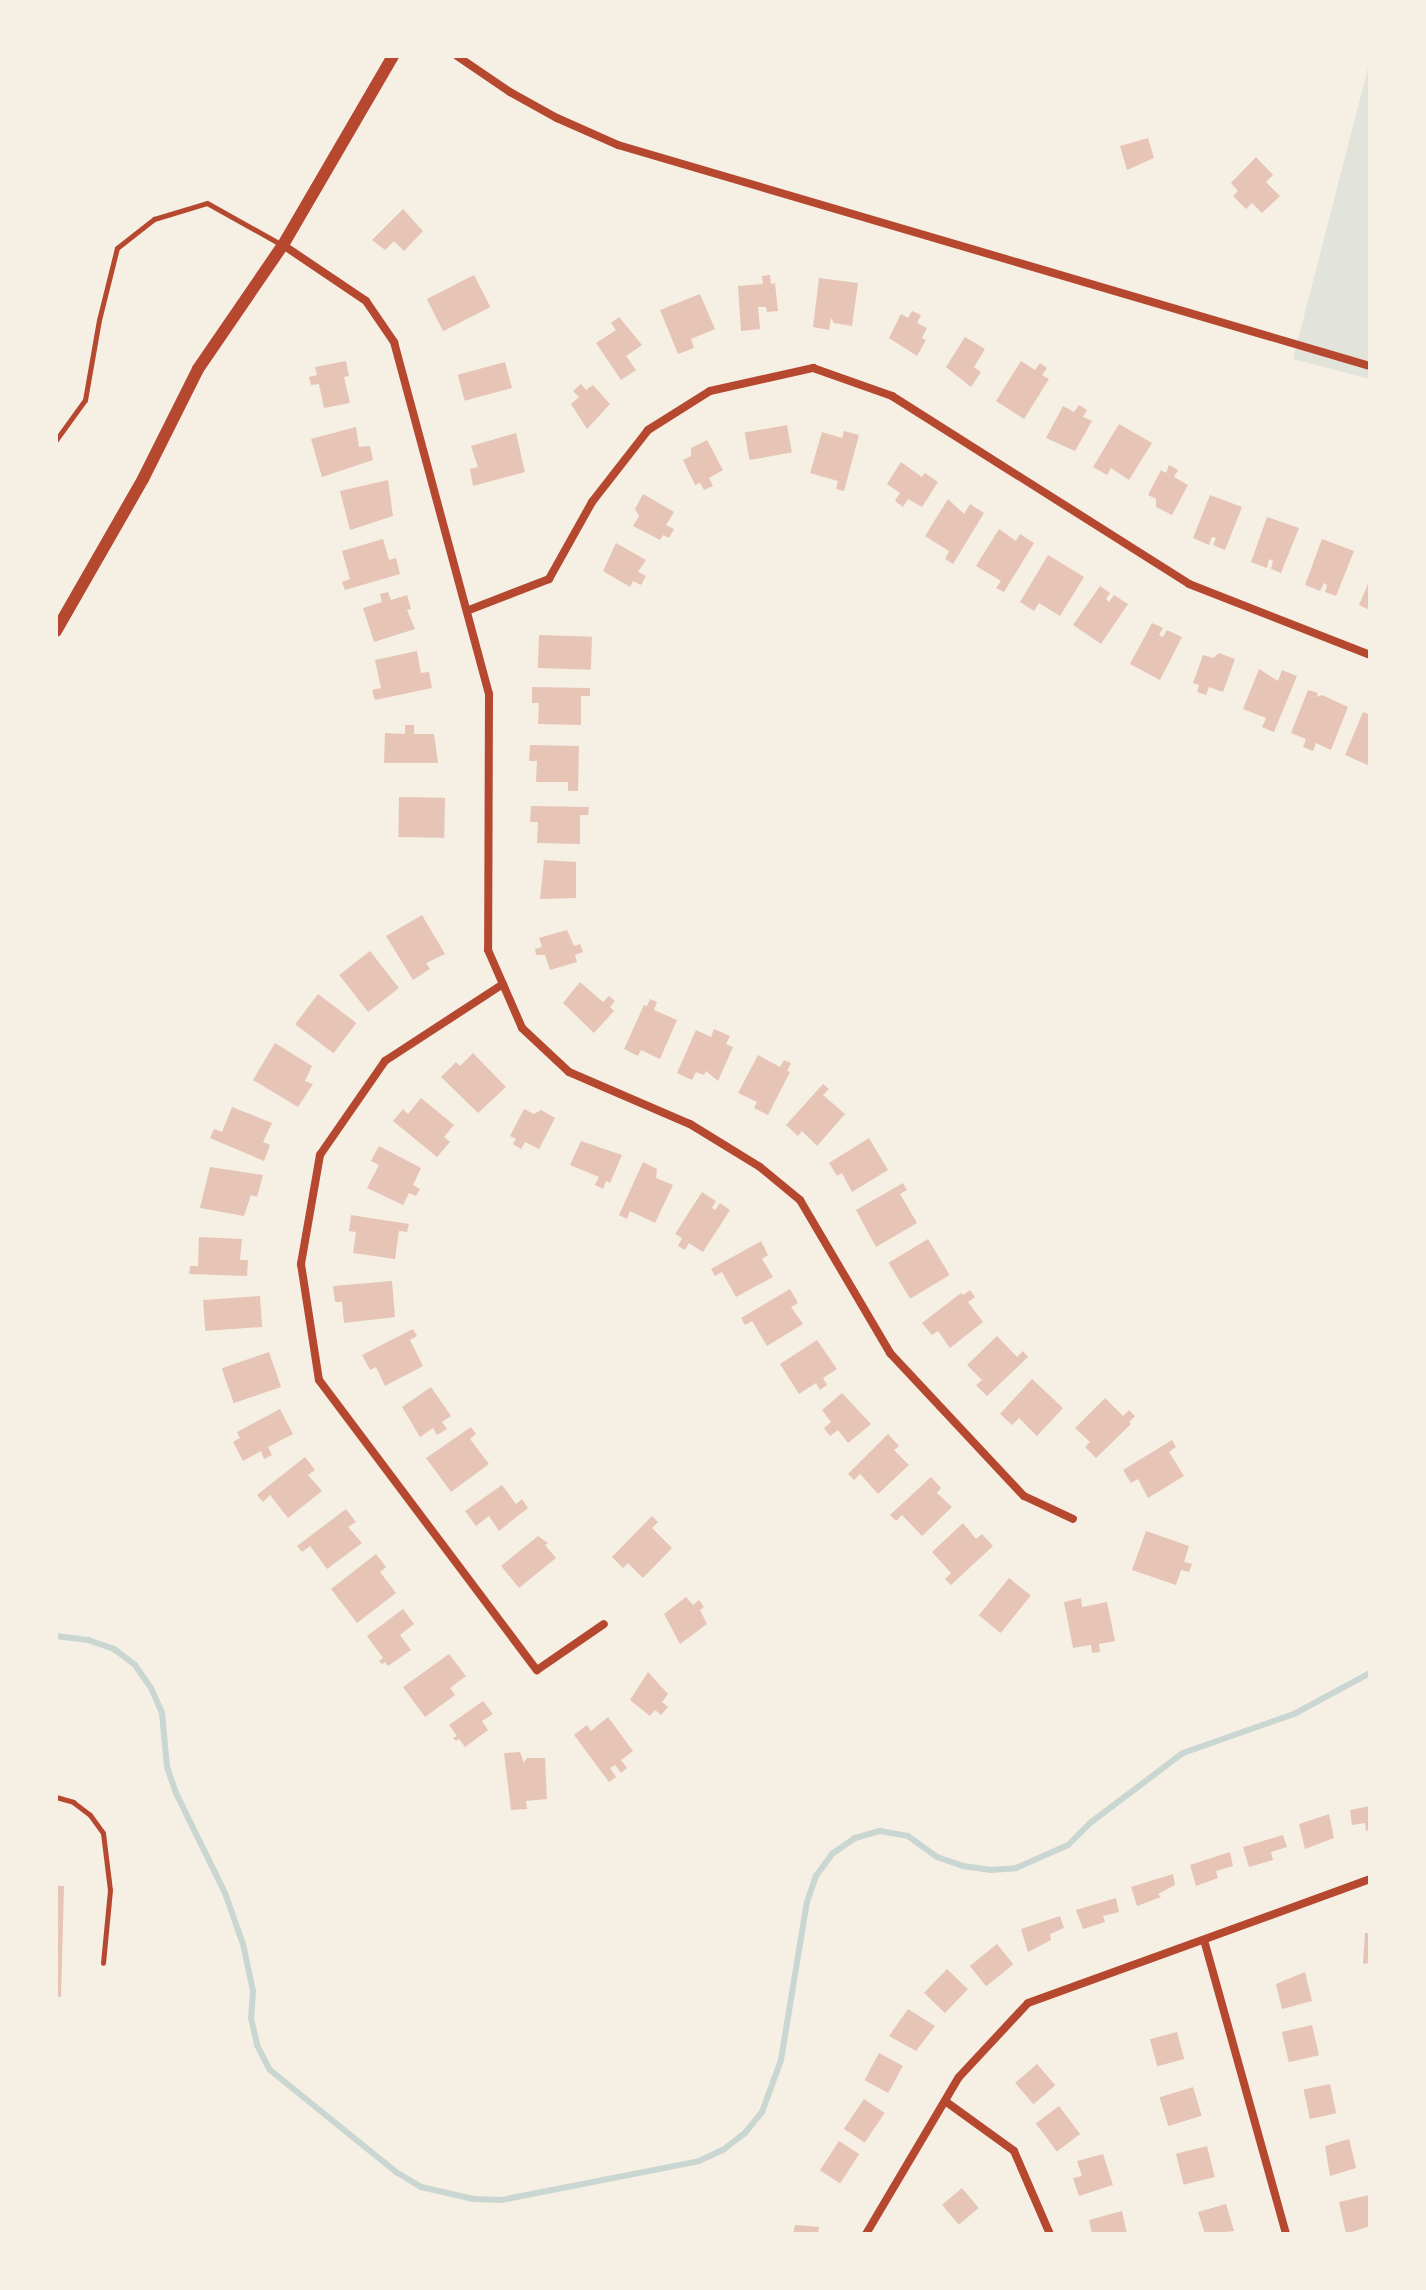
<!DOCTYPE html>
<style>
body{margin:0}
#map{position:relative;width:1426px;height:2290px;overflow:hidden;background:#f6efe4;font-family:Karla,sans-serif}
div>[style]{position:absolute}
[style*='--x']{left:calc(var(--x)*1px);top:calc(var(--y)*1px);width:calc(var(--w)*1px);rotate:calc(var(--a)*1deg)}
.green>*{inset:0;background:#e2e4dc}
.stream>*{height:6px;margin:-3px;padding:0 3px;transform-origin:3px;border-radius:3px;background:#c9d6d2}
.building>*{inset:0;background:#e6c5b7;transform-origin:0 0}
.service>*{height:5px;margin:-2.5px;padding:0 2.5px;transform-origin:2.5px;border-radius:2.5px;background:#b5482f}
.minor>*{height:8px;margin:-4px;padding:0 4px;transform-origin:4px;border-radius:4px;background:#b5482f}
.tertiary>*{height:12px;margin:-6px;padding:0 6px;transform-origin:6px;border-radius:6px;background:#b5482f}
span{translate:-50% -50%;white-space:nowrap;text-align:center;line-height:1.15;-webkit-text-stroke:6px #f6efe4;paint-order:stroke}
.frame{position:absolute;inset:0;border:58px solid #f6efe4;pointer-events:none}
</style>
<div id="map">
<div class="green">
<div style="clip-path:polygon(1363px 56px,1370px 56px,1370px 379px,1293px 359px,1370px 60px)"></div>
</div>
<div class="stream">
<div style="--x:56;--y:1636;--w:32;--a:7"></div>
<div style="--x:88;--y:1640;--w:28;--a:19"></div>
<div style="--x:114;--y:1649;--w:26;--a:37"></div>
<div style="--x:135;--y:1665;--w:28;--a:55"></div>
<div style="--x:151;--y:1688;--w:27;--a:66"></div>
<div style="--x:162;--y:1713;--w:54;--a:84.7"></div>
<div style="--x:167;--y:1767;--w:28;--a:71"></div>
<div style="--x:176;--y:1793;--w:111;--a:63.9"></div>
<div style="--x:225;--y:1893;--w:54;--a:70.6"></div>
<div style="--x:243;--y:1944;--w:48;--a:78"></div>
<div style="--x:253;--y:1991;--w:27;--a:94"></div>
<div style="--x:251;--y:2018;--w:28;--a:77"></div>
<div style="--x:257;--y:2045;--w:28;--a:63"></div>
<div style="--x:270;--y:2070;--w:162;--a:39"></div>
<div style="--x:396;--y:2172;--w:29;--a:31"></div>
<div style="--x:421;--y:2187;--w:54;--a:12.8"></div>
<div style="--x:474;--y:2199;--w:27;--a:2"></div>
<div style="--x:501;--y:2200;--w:202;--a:-11.1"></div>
<div style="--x:699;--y:2161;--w:26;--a:-25"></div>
<div style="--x:723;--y:2150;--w:28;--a:-38"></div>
<div style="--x:745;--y:2133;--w:27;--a:-51"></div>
<div style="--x:762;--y:2112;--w:55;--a:-69.9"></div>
<div style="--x:781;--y:2060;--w:160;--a:-80.7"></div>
<div style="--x:807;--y:1902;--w:28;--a:-71"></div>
<div style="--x:816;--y:1876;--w:27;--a:-54"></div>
<div style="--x:832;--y:1854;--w:28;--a:-35"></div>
<div style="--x:855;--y:1838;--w:26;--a:-16"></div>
<div style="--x:880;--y:1831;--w:28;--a:10"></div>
<div style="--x:908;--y:1836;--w:36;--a:36"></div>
<div style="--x:937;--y:1857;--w:28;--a:19"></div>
<div style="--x:963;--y:1866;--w:27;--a:8"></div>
<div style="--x:990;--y:1870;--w:26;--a:-4"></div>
<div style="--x:1016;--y:1868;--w:57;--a:-23.9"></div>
<div style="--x:1068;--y:1845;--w:31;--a:-45"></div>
<div style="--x:1090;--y:1823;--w:116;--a:-37"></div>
<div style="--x:1183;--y:1753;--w:118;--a:-19.4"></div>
<div style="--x:1294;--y:1714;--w:86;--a:-28.3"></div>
</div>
<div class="building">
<div style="clip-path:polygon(1148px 138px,1154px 158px,1127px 170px,1120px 146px)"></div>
<div style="clip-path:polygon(1256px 157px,1273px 175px,1266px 182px,1280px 196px,1262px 213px,1252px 203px,1246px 209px,1233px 196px,1238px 191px,1231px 183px)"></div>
<div style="clip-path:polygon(403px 209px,423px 231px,404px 251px,394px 241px,385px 250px,372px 240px)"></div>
<div style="left:474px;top:275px;width:36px;height:53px;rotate:63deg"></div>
<div style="clip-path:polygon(770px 275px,771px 284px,775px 283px,778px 311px,767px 312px,766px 307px,758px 307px,760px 329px,741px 331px,738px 286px,763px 284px,762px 276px)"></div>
<div style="clip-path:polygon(819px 278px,858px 283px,852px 326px,834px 323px,831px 318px,829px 330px,813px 327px)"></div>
<div style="clip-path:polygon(700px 294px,715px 329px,691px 339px,694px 348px,678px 354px,660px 310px)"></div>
<div style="clip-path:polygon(912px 311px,921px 315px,917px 323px,927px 328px,922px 338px,926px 340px,917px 356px,889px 338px,901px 314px,908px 318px)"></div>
<div style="clip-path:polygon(619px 317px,642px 345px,626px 356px,636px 370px,621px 380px,596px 343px,616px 330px,611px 323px)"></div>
<div style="clip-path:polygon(965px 337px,985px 349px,974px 367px,981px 372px,971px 387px,946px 367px)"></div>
<div style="clip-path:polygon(346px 361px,349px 376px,344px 377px,350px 403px,324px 408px,319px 384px,311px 385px,309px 377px,317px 375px,315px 367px)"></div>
<div style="clip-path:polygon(1021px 361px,1035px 370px,1040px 363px,1047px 368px,1042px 375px,1049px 379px,1024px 419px,996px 401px)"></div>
<div style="left:505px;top:362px;width:27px;height:49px;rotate:75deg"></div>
<div style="clip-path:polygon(581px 384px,586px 390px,593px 385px,610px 404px,587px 429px,571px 404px,579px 397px,573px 391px)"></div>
<div style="clip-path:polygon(1079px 405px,1087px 410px,1083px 417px,1092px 421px,1075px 451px,1046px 438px,1063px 406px,1074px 412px)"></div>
<div style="clip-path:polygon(1119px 424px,1152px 443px,1129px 480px,1111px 468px,1107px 475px,1093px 467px)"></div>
<div style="left:787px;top:425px;width:28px;height:43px;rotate:80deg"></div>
<div style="clip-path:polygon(356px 427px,359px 447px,370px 446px,373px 460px,322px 477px,311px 439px)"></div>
<div style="clip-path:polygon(844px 431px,859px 435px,844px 491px,836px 489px,838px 481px,810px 473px,822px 432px,842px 438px)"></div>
<div style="clip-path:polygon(516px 433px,525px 472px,473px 486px,470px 469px,478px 467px,471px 446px)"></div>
<div style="clip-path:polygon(707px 440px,723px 470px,709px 478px,713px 486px,704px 490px,700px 483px,695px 485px,683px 460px,691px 456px,691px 448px)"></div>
<div style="clip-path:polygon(901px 462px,922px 477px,925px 473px,938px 482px,922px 507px,908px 499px,903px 507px,895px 501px,900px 493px,887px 484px)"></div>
<div style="clip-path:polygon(1169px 465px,1178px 470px,1174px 477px,1188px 485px,1172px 515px,1156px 507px,1156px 499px,1148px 495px,1161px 470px,1166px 473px)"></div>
<div style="clip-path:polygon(388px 480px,393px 516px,350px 530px,340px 491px)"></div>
<div style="clip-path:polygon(643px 494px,674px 512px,666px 525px,674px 529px,669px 538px,663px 535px,660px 540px,633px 526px,639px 516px,635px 509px)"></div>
<div style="clip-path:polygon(1210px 495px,1242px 507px,1225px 550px,1213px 545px,1216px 538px,1212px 537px,1209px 545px,1193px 538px)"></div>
<div style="clip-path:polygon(948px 499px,964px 514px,970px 504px,984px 513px,953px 564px,945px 559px,949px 551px,925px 536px)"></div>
<div style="clip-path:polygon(1267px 517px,1299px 528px,1281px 573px,1271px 569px,1273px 561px,1269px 559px,1267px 568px,1251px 562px)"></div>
<div style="clip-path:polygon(999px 529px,1016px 541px,1020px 534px,1034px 543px,1004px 592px,996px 588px,1001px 581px,976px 566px)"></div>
<div style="clip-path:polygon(383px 539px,389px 560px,396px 558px,400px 574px,345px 590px,342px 582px,350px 579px,342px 551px)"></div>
<div style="clip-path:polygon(1322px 539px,1354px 551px,1336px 596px,1325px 592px,1327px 585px,1324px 583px,1320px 591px,1305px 585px)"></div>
<div style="clip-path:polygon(616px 543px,646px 560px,638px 572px,646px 576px,641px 585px,633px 581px,630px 587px,603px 571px)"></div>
<div style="clip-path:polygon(1048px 555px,1084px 577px,1060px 616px,1039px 603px,1034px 611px,1020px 602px)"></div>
<div style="clip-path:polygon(1370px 579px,1370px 610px,1359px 605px)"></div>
<div style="clip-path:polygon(1100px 586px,1110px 593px,1106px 599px,1109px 602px,1114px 595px,1128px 604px,1101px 644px,1073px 625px)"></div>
<div style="clip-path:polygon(388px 592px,391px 600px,407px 595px,411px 609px,407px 610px,415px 629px,374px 642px,363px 608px,382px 602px,380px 594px)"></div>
<div style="clip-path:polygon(1152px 623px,1163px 628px,1159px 635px,1163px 637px,1167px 630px,1182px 637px,1160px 680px,1130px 664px)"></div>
<div style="left:539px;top:635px;width:53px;height:33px;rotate:2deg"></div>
<div style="clip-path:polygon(417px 651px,421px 673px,429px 672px,432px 688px,375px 700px,372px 690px,381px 688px,375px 660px)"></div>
<div style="clip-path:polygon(1219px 653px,1235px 659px,1223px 692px,1209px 687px,1206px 695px,1197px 692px,1199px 685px,1193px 683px,1203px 655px,1213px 658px)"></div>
<div style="clip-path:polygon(1259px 669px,1278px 681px,1282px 670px,1297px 676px,1274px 732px,1262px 727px,1266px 718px,1243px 709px)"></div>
<div style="clip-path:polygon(532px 687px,590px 688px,590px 696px,581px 696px,581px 725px,538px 724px,539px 703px,532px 703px)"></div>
<div style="clip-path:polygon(1308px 690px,1318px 693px,1316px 697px,1322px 695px,1348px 707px,1331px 750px,1316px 743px,1313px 751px,1303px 747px,1306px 739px,1291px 733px)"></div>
<div style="clip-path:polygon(1363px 712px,1370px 715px,1370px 766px,1345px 755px)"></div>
<div style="clip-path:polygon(405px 725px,414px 725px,414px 734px,434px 734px,438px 763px,384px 763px,385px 733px,405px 734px)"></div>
<div style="clip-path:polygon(530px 745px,579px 746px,578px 791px,568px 791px,568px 782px,536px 782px,537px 761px,529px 761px)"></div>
<div style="left:399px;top:797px;width:46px;height:40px;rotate:1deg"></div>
<div style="clip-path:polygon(531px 806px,589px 807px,588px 815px,580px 815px,580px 844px,537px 843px,538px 822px,530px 822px)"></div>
<div style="clip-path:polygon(544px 860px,576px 862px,576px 898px,540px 899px)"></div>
<div style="clip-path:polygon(422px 915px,445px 954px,426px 963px,430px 969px,413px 980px,386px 936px)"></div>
<div style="clip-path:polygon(567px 930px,574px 946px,580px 944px,583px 952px,575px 955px,577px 962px,550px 970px,545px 955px,536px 955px,535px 949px,542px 947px,539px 938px)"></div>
<div style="left:370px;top:951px;width:47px;height:39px;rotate:52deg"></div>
<div style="clip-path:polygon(580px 982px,603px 1002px,609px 996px,615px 1001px,610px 1007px,614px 1011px,594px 1033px,563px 1003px)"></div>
<div style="left:318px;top:994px;width:48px;height:38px;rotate:37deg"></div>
<div style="clip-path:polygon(650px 999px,657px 1002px,654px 1010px,677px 1020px,660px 1059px,641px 1050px,638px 1056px,624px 1049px,644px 1005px,647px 1006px)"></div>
<div style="clip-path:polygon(714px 1029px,730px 1036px,726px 1044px,733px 1047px,718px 1081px,706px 1071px,704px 1075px,696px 1072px,692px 1080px,677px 1073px,696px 1030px,711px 1037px)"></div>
<div style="clip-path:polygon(275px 1043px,312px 1066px,305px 1081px,313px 1084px,298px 1107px,253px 1080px)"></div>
<div style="clip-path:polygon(473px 1053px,506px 1087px,478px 1113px,441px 1077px,456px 1062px,460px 1066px)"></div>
<div style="clip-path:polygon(758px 1055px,780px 1067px,784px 1060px,791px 1063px,787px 1071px,790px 1072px,768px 1115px,754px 1108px,757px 1102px,738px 1093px)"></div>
<div style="clip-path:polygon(823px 1084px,829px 1089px,823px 1095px,845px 1114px,817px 1146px,802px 1131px,798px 1136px,786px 1125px)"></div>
<div style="clip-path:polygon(421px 1098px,454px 1125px,444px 1137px,450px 1142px,437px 1157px,393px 1121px,403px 1109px,408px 1114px)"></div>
<div style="clip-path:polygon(232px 1107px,272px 1123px,263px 1142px,270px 1145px,264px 1161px,210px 1138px,214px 1129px,222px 1132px)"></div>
<div style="clip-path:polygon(524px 1109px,534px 1114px,541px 1110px,555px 1118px,539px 1149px,525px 1142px,521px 1149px,513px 1144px,516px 1139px,510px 1136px)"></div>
<div style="clip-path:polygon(869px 1138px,888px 1170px,852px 1192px,842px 1173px,837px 1176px,829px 1163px)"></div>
<div style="clip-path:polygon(581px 1141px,622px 1155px,610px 1183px,606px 1181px,603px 1189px,595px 1185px,599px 1177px,570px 1165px)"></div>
<div style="clip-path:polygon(379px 1146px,421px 1168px,413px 1185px,420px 1189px,416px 1196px,409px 1193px,403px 1205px,367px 1188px,379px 1165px,371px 1161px)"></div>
<div style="clip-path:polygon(643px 1162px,657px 1169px,656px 1178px,673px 1185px,655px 1223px,630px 1211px,627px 1219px,619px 1215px)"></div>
<div style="clip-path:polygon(210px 1167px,263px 1175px,257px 1197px,251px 1195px,244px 1216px,200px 1208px)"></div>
<div style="clip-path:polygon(903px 1183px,907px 1190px,900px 1194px,917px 1223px,876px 1247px,856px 1210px)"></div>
<div style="clip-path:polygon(702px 1192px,716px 1201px,712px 1208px,715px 1210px,720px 1203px,730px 1210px,703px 1252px,689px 1243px,685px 1250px,678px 1246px,682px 1238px,675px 1234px)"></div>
<div style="clip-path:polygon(351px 1215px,409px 1224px,407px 1232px,399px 1231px,395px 1259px,353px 1253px,356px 1232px,349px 1231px)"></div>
<div style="clip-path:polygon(199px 1237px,242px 1239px,240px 1260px,248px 1260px,247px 1276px,189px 1274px,190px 1266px,198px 1266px)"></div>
<div style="left:928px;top:1239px;width:42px;height:46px;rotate:59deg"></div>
<div style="clip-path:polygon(761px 1241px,768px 1255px,762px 1259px,773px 1277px,736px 1297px,722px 1272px,715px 1276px,711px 1269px)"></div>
<div style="clip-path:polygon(392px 1281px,395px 1317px,344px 1323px,342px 1302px,335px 1302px,333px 1286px)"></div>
<div style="clip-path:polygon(790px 1289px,798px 1303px,791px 1307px,803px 1324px,767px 1346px,752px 1321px,745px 1325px,741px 1318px)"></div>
<div style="clip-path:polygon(970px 1290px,975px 1297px,968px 1302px,983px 1322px,950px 1348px,938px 1331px,932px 1335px,922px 1323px,961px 1293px,963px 1295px)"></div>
<div style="left:260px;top:1296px;width:31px;height:57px;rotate:86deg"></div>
<div style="clip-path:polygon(413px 1329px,417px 1336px,410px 1340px,423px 1366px,385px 1386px,376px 1367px,370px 1370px,362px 1355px)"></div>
<div style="clip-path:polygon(997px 1336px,1017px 1357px,1023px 1351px,1028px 1357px,987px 1396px,976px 1385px,982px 1380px,967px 1365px)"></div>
<div style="clip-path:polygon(817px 1340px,837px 1369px,823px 1378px,827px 1385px,820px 1390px,816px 1383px,799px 1394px,780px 1364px)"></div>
<div style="left:269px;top:1352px;width:37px;height:50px;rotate:71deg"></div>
<div style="clip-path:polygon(1032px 1379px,1063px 1408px,1037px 1436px,1019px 1418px,1012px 1425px,1000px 1414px)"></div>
<div style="clip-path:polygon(431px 1387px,451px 1416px,442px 1422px,447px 1429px,437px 1435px,433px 1428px,420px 1437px,402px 1407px)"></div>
<div style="clip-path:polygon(842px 1393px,871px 1424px,848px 1443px,838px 1430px,830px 1436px,824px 1428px,831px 1422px,822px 1410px)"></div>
<div style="clip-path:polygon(1105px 1398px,1123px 1416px,1129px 1410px,1135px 1416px,1129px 1422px,1131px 1424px,1096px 1458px,1085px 1447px,1090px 1442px,1075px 1428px)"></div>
<div style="clip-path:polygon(280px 1409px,293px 1434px,268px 1447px,272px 1455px,264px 1459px,261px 1451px,243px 1461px,233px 1442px,240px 1438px,237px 1432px)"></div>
<div style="clip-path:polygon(471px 1427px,476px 1434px,470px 1439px,489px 1464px,451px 1492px,426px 1458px)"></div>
<div style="clip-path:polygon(888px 1434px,899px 1446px,894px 1450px,909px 1465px,878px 1494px,860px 1474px,854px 1480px,848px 1474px)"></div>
<div style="clip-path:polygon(1172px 1440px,1176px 1447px,1169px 1452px,1184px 1476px,1148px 1498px,1138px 1479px,1131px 1483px,1123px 1470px)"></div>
<div style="clip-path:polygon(305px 1457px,315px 1470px,308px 1475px,322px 1491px,288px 1518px,270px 1495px,263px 1502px,257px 1495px)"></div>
<div style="clip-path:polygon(931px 1477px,941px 1488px,937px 1493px,952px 1507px,922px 1536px,902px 1515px,896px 1521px,890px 1515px)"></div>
<div style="clip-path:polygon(502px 1485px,516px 1504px,522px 1499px,528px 1508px,499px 1531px,489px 1516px,476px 1526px,465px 1511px)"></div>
<div style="clip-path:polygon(346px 1509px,356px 1522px,348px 1527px,362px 1543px,327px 1569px,310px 1546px,302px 1552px,297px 1546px)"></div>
<div style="clip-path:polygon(652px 1516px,658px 1522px,652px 1528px,672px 1548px,643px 1578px,628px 1563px,623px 1568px,612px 1557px)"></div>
<div style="clip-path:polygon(963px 1523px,976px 1539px,982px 1534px,993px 1546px,951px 1585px,945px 1579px,951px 1573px,932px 1552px)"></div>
<div style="clip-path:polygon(1146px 1531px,1189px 1546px,1184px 1562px,1192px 1564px,1189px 1572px,1181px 1570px,1176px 1585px,1132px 1570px)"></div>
<div style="clip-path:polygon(538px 1536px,548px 1543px,545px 1545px,556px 1558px,519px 1588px,501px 1566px)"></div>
<div style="clip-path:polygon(376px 1554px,386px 1567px,380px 1572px,396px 1593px,357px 1623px,331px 1589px)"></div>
<div style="left:1009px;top:1578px;width:28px;height:48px;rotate:39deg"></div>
<div style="clip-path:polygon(686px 1597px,693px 1605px,699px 1600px,704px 1607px,700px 1610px,707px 1624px,680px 1644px,664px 1614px)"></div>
<div style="clip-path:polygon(1081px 1598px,1082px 1607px,1107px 1602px,1115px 1641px,1099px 1644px,1100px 1652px,1092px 1653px,1091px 1645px,1073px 1648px,1064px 1602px)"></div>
<div style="clip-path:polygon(403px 1609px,414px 1624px,400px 1635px,411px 1650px,388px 1666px,385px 1662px,382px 1664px,379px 1661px,383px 1658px,367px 1636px)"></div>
<div style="clip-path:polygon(449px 1654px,466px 1676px,450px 1688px,455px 1695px,425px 1717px,403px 1687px)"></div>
<div style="clip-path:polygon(648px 1672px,668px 1694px,662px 1702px,668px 1707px,661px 1715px,655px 1710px,650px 1716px,630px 1700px)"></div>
<div style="clip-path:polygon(483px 1701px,493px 1714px,482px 1721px,488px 1730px,465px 1747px,459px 1739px,456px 1741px,453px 1738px,457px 1736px,449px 1725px)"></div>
<div style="clip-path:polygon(608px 1717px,633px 1751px,621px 1760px,627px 1768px,621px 1773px,615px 1765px,610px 1768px,616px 1777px,609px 1782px,574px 1735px,587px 1725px,591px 1731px)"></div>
<div style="clip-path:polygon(520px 1752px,524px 1763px,527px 1758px,545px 1758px,547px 1799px,526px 1801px,527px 1809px,511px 1810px,504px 1753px)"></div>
<div style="clip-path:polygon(1370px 1806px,1370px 1830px,1366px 1831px,1365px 1823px,1352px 1825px,1350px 1810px)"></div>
<div style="clip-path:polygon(1329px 1814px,1334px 1838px,1305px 1849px,1299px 1824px)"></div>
<div style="clip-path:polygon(1283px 1835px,1287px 1847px,1271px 1852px,1273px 1860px,1249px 1867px,1243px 1847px)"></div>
<div style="clip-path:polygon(1230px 1852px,1233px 1866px,1216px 1871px,1218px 1878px,1196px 1886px,1190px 1865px)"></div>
<div style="clip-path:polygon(1173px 1874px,1175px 1885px,1158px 1894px,1161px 1897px,1137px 1906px,1131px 1887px)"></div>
<div style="clip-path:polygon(56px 1886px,64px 1886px,61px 1997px,56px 1997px)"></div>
<div style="clip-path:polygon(1116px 1898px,1119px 1912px,1103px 1916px,1105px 1922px,1083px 1929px,1076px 1910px)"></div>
<div style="clip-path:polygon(1060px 1916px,1064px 1928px,1050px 1934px,1051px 1940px,1028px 1952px,1021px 1929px)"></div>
<div style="clip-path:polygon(1365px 1933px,1370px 1933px,1370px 1963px,1363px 1964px)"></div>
<div style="left:997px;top:1944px;width:26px;height:35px;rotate:51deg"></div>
<div style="left:947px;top:1969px;width:29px;height:33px;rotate:44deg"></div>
<div style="clip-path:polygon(1305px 1972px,1312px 2001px,1282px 2009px,1276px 1984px)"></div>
<div style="clip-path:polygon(908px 2009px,935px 2026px,916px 2051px,889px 2036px)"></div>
<div style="left:1312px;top:2025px;width:31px;height:31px;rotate:77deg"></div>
<div style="left:1177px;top:2032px;width:28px;height:28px;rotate:75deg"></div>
<div style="left:879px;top:2053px;width:27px;height:31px;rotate:28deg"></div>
<div style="left:1037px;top:2064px;width:28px;height:29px;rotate:49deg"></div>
<div style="left:1330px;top:2084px;width:30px;height:27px;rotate:78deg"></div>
<div style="left:1193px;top:2087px;width:30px;height:35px;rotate:73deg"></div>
<div style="left:864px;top:2099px;width:25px;height:36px;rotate:34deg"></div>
<div style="left:1059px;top:2106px;width:35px;height:29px;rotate:53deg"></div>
<div style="clip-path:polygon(1349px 2139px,1356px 2168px,1330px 2176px,1325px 2146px)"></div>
<div style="left:839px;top:2141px;width:24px;height:35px;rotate:33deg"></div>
<div style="left:1207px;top:2146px;width:32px;height:32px;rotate:76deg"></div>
<div style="clip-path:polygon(1103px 2154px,1113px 2185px,1079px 2196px,1073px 2178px,1082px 2176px,1077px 2161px)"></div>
<div style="left:962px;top:2188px;width:26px;height:26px;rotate:50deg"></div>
<div style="clip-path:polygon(1369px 2195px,1370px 2226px,1346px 2234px,1339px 2202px)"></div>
<div style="clip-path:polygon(1226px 2204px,1234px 2231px,1205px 2234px,1198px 2212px)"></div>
<div style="clip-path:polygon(1122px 2211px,1127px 2234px,1092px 2234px,1089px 2220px)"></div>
<div style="clip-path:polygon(795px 2225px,819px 2227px,818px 2234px,793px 2234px)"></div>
</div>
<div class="service">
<div style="--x:56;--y:440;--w:49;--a:-54.1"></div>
<div style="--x:85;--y:400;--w:81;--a:-80.1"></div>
<div style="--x:99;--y:320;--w:74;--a:-76"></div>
<div style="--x:117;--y:248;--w:47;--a:-38.1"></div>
<div style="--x:154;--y:219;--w:55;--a:-16.8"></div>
<div style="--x:207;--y:203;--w:86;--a:29.2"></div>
<div style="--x:56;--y:1797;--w:18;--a:16"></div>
<div style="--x:73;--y:1802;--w:21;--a:37"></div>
<div style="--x:90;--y:1815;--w:22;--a:54"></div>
<div style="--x:103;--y:1833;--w:57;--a:83"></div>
<div style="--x:110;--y:1890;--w:73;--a:95.5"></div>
</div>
<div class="minor">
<div style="--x:457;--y:56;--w:64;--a:34.2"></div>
<div style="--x:510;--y:92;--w:54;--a:29"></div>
<div style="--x:557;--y:118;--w:67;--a:23.9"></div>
<div style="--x:618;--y:145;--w:784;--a:16.38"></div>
<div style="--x:283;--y:245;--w:100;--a:34"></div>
<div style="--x:366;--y:301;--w:50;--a:55.7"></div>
<div style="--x:394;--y:342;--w:365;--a:74.9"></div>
<div style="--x:489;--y:694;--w:256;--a:90.2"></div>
<div style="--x:488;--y:950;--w:85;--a:66.4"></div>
<div style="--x:522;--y:1028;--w:64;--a:43.1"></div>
<div style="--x:569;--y:1072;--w:132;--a:23.3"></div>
<div style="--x:690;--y:1124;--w:82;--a:31.6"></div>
<div style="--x:760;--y:1167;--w:52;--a:39.5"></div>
<div style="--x:800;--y:1200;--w:178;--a:59.5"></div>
<div style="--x:890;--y:1353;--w:196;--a:46.9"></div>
<div style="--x:1024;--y:1496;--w:54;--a:25.1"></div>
<div style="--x:469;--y:610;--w:86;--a:-21.2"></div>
<div style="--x:549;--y:579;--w:88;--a:-60.8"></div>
<div style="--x:592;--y:502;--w:91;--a:-52.1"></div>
<div style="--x:648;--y:430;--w:73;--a:-32.2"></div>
<div style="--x:710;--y:391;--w:106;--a:-12.6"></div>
<div style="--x:813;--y:368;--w:84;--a:19.5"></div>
<div style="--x:892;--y:396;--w:352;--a:32.3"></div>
<div style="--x:1189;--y:584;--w:194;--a:21.4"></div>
<div style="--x:503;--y:984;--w:141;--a:146.9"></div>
<div style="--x:385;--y:1061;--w:114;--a:124.7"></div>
<div style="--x:320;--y:1155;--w:111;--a:99.9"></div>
<div style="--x:301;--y:1264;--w:117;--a:81.2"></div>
<div style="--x:319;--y:1380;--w:363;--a:53.1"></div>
<div style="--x:537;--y:1670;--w:81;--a:-34.5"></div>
<div style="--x:1204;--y:1940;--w:305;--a:74.4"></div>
<div style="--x:945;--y:2101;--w:85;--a:35.9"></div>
<div style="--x:1014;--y:2151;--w:90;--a:66.6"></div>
<div style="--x:866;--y:2234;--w:182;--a:-59.4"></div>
<div style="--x:959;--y:2077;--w:101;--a:-47"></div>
<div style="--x:1028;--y:2003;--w:364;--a:-19.9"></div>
</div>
<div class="tertiary">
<div style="--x:56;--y:631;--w:175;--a:-60.2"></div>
<div style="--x:143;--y:479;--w:123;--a:-63.4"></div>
<div style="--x:198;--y:369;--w:150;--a:-55.6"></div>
<div style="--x:283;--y:245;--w:219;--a:-59.8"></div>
</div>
<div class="frame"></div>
</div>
